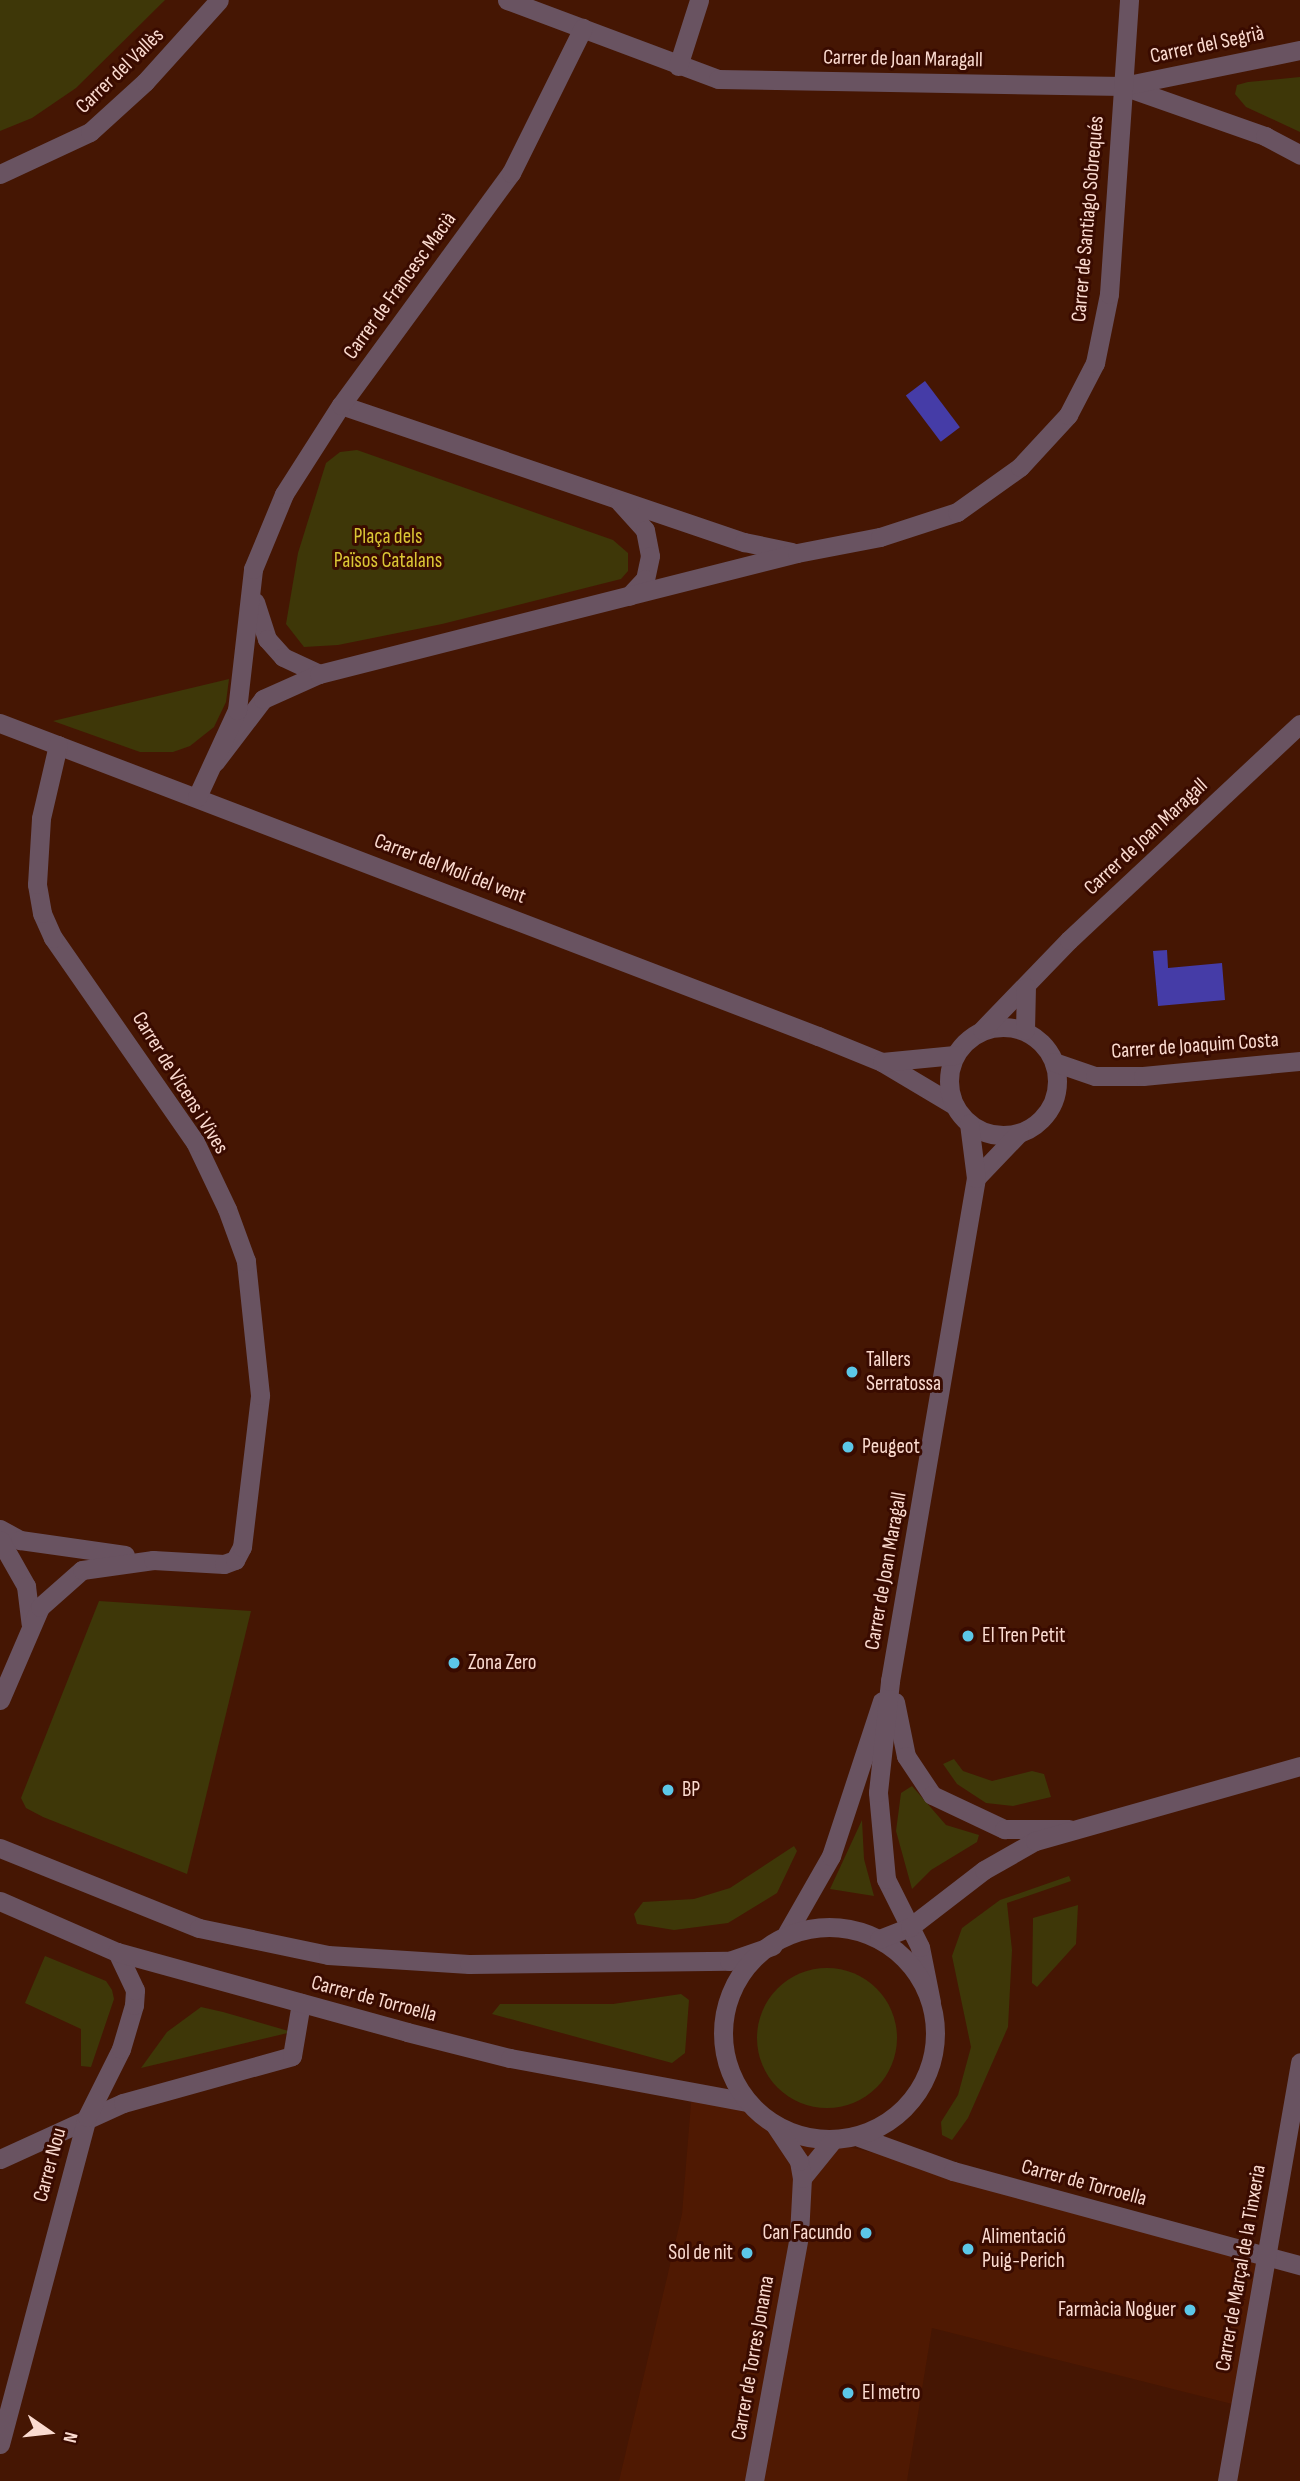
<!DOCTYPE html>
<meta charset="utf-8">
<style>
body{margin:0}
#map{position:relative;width:1300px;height:2481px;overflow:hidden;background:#451603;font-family:"Sofia Sans Condensed",sans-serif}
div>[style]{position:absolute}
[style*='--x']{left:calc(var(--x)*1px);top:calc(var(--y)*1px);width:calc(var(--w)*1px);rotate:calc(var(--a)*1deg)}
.built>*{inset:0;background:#4f1902}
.green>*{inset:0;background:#3e3708}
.round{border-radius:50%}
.water>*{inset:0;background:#453ca7;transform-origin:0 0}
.minor>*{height:19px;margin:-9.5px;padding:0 9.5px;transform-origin:9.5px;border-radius:9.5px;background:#695361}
.minor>.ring{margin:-9.5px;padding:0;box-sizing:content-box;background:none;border:19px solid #695361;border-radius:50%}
.tertiary>*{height:19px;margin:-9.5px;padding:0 9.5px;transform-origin:9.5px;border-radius:9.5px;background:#695361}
.tertiary>.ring{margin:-9.5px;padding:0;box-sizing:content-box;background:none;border:19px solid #695361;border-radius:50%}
.dots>*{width:19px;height:19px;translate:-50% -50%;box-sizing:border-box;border:4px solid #390b00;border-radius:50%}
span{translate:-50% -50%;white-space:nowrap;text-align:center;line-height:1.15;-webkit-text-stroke:6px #390b00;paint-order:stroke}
.street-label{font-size:21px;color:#fbdbd0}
.park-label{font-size:21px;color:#dbc735}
.poi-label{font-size:21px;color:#fbdbd0}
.left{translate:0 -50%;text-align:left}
.right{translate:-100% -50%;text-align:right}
.north{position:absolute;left:14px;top:2397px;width:70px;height:70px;-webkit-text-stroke:5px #390b00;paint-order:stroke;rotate:104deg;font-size:19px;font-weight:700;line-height:28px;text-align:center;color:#fbdbd0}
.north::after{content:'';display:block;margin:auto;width:24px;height:32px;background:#fbdbd0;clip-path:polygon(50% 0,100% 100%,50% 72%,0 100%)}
</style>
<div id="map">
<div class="built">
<div style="clip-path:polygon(692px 2091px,748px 2102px,775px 2125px,805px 2137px,953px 2171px,1269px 2256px,1240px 2406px,932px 2328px,907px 2481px,619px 2481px,682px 2214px)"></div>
</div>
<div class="green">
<div style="clip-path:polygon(0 0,165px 0,76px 88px,32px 118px,0 131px)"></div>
<div style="clip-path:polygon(1300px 77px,1300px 132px,1246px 107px,1235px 94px,1237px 85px,1248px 82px)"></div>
<div style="clip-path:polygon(357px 450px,613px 540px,628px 553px,628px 571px,621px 579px,442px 624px,338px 645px,304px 647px,286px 624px,298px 553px,326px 463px,340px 452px)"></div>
<div style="clip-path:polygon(229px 679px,226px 702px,214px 727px,190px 746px,173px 752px,140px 752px,53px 721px)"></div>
<div style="clip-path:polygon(99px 1601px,251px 1611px,187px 1874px,43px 1817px,26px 1808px,21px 1798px)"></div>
<div style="clip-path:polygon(954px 1759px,963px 1771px,992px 1781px,1032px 1771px,1044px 1774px,1051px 1797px,1013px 1806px,986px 1803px,957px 1784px,943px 1764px)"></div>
<div style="clip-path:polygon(912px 1786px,946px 1825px,979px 1835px,977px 1842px,931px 1870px,912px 1889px,896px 1831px,901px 1793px)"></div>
<div style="clip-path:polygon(862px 1820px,864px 1859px,874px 1896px,830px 1889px)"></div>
<div style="clip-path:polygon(794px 1846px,797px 1851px,777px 1893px,728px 1923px,674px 1930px,637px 1924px,634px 1914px,643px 1902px,694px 1899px,730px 1888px)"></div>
<div style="clip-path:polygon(1069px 1876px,1071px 1881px,1007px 1903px,1012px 1950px,1008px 2027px,968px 2118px,952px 2140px,942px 2135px,941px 2122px,958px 2095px,971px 2047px,952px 1956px,962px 1928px,1000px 1900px)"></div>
<div style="clip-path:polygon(1078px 1905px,1076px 1944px,1037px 1987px,1032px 1983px,1033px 1918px)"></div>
<div style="clip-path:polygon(45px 1956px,106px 1981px,112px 1990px,114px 1999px,91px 2067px,81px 2066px,81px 2029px,25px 2003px)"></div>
<div class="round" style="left:757px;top:1968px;width:140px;height:140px"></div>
<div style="clip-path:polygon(681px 1994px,689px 2000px,685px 2053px,672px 2063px,492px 2014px,500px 2004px,613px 2004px)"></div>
<div style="clip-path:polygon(201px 2007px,223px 2012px,292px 2032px,141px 2068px,167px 2032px)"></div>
</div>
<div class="water">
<div style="left:925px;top:381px;width:58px;height:24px;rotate:53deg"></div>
<div style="clip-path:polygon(1167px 950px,1168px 968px,1222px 963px,1225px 1000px,1158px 1006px,1153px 951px)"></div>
</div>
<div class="minor">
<div style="--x:507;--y:0;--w:225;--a:20.5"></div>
<div style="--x:718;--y:79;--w:405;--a:1"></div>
<div style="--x:1123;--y:86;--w:151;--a:19.4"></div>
<div style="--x:1265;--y:136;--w:40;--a:28"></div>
<div style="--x:678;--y:66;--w:69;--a:-72.3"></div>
<div style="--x:1123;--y:86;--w:181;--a:-11.5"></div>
<div style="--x:0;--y:174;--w:99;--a:-25"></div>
<div style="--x:90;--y:132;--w:74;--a:-42.3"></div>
<div style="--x:145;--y:82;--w:110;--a:-47.9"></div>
<div style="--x:341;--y:405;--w:426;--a:18.8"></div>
<div style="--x:744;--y:542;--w:49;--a:11.8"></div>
<div style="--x:618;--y:500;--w:40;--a:48"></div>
<div style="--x:645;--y:530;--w:26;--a:79"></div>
<div style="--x:650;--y:556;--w:24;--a:102"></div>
<div style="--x:645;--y:579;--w:23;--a:133"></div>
<div style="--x:255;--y:602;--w:39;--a:72"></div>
<div style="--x:267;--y:639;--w:24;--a:48"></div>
<div style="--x:283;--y:657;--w:40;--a:25"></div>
<div style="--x:0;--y:723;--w:876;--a:20.94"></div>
<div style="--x:818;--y:1036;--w:69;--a:22.1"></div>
<div style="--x:882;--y:1062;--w:84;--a:30.8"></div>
<div style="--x:215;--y:762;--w:79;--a:-52.7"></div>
<div style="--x:263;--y:699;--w:61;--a:-24.1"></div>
<div style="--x:319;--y:674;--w:493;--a:-14.2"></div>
<div style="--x:797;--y:553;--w:85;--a:-10.9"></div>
<div style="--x:880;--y:537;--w:81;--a:-18"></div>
<div style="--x:957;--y:512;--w:77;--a:-35.5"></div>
<div style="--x:1020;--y:467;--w:71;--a:-47.3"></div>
<div style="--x:1068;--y:415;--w:59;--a:-62.6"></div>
<div style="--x:1095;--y:363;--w:70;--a:-78.5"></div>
<div style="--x:1109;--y:294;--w:295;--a:-86.1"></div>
<div style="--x:197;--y:797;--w:96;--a:-65.3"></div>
<div style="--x:237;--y:710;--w:142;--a:-83.5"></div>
<div style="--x:253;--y:569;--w:81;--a:-67.5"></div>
<div style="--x:284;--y:494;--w:106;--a:-57.4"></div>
<div style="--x:341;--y:405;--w:288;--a:-53.8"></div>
<div style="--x:511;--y:173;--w:162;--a:-63.6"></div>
<div class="ring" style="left:949px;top:1027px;width:89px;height:89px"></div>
<div style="--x:982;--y:1030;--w:125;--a:-46"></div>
<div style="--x:1069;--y:940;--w:316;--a:-43.1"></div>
<div style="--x:1025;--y:1030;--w:43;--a:-88.7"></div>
<div style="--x:882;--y:1062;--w:73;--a:-5.5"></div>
<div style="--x:1054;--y:1062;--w:43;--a:18.9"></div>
<div style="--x:1095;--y:1076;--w:48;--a:0"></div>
<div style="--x:1143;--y:1076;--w:158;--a:-5.5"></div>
<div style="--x:976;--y:1178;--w:62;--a:-46.3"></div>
<div style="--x:0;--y:1529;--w:23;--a:29"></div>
<div style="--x:20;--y:1540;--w:106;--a:8.1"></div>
<div style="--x:0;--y:1540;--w:53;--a:60.5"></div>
<div style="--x:26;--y:1586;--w:38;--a:83"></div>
<div style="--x:0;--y:1700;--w:101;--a:-66.7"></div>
<div style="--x:40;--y:1607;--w:56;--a:-41.4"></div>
<div style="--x:82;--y:1570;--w:72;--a:-8"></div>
<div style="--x:153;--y:1560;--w:71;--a:3.2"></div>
<div style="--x:224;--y:1564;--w:12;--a:-20"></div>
<div style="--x:235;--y:1560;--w:15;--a:-62"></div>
<div style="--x:242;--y:1547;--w:153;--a:-83.2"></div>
<div style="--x:260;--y:1395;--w:135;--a:-96"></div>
<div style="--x:246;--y:1261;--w:55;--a:-110.1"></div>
<div style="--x:227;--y:1209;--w:74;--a:-115.5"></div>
<div style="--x:195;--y:1142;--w:249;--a:-124.8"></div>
<div style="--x:53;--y:938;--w:27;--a:-114"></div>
<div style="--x:42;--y:913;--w:29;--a:-100"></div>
<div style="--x:37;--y:884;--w:66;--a:-86.5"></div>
<div style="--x:41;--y:818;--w:75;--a:-76.9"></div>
<div style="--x:895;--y:1702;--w:55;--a:78.5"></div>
<div style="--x:906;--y:1756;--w:47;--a:56.3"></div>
<div style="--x:932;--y:1795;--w:80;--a:25.3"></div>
<div style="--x:1004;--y:1829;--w:65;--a:0"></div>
<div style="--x:787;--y:1933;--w:89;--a:-60.3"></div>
<div style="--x:831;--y:1856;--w:163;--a:-71.8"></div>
<div style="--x:931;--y:2002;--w:56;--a:-101.3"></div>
<div style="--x:920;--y:1947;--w:76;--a:-116.6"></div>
<div style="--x:886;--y:1879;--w:87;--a:-95.3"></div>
<div style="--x:878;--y:1792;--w:112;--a:-83.8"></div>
<div style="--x:890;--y:1681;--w:510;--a:-80.3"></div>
<div style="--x:976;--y:1178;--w:55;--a:-97.3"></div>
<div style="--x:859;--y:2137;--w:100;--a:19.9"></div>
<div style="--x:953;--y:2171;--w:360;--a:15.2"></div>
<div style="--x:0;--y:2159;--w:135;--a:-24.5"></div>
<div style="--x:123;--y:2103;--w:175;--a:-15.5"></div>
<div style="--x:292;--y:2056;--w:54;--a:-80.4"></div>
<div style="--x:0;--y:2444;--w:338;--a:-75.1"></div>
<div style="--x:87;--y:2117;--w:76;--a:-63.4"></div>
<div style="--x:121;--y:2049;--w:46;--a:-73.5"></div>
<div style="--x:134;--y:2005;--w:15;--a:-86"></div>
<div style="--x:135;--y:1990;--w:42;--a:-115.3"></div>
<div style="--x:1227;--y:2481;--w:425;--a:-80.1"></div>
</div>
<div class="tertiary">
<div style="--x:0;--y:1848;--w:214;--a:21.9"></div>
<div style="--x:199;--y:1928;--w:132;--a:11.8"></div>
<div style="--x:328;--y:1955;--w:141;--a:3.7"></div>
<div style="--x:469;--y:1964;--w:260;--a:-0.7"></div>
<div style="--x:729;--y:1961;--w:46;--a:-19.2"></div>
<div style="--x:0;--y:1901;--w:128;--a:23.6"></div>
<div style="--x:117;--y:1952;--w:301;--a:15.4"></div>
<div style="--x:407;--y:2032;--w:106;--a:14.2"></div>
<div style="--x:510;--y:2058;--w:242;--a:10.5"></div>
<div class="ring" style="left:723px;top:1927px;width:193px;height:193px"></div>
<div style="--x:879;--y:1939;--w:33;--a:-21"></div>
<div style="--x:910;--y:1927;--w:93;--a:-37.6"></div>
<div style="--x:984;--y:1870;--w:59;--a:-29.6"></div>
<div style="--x:1035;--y:1841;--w:275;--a:-15.8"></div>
<div style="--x:802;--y:2178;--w:48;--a:-51"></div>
<div style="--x:754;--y:2481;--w:250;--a:-79.6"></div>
<div style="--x:799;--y:2235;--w:57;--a:-87"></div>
<div style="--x:802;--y:2178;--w:17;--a:-100"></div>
<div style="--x:799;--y:2161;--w:43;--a:-123.7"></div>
</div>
<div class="dots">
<div style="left:852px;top:1372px;background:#5cc7e8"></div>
<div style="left:848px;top:1447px;background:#5cc7e8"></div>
<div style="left:968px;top:1636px;background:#5cc7e8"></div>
<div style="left:454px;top:1663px;background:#5cc7e8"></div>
<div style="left:668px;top:1790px;background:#5cc7e8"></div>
<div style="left:866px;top:2233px;background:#5cc7e8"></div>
<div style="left:968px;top:2249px;background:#5cc7e8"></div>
<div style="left:747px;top:2253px;background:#5cc7e8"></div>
<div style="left:1190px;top:2310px;background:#5cc7e8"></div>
<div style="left:848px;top:2393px;background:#5cc7e8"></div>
</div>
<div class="street-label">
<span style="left:1207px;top:45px;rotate:-12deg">Carrer del Segrià</span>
<span style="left:903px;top:59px;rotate:1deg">Carrer de Joan Maragall</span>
<span style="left:120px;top:71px;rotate:-44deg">Carrer del Vallès</span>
<span style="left:1088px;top:219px;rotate:-85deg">Carrer de Santiago Sobrequés</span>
<span style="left:400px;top:286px;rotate:-54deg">Carrer de Francesc Macià</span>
<span style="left:1146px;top:837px;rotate:-43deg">Carrer de Joan Maragall</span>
<span style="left:450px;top:869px;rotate:21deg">Carrer del Molí del vent</span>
<span style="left:1195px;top:1046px;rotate:-4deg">Carrer de Joaquim Costa</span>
<span style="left:180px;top:1083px;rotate:58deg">Carrer de Vicens i Vives</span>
<span style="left:886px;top:1571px;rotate:-80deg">Carrer de Joan Maragall</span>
<span style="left:374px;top:1999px;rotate:15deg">Carrer de Torroella</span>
<span style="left:50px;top:2165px;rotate:-75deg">Carrer Nou</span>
<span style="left:1084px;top:2183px;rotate:15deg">Carrer de Torroella</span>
<span style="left:1241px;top:2268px;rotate:-80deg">Carrer de Marçal de la Tinxeria</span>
<span style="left:753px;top:2358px;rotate:-80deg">Carrer de Torres Jonama</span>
</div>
<div class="park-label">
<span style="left:388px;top:549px">Plaça dels<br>Països Catalans</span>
</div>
<div class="poi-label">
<span class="left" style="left:866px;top:1372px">Tallers<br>Serratossa</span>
<span class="left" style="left:862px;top:1447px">Peugeot</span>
<span class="left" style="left:982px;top:1636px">El Tren Petit</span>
<span class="left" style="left:468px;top:1663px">Zona Zero</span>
<span class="left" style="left:682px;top:1790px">BP</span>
<span class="right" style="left:852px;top:2233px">Can Facundo</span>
<span class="left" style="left:982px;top:2249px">Alimentació<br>Puig-Perich</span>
<span class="right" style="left:733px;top:2253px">Sol de nit</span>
<span class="right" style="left:1176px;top:2310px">Farmàcia Noguer</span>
<span class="left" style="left:862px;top:2393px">El metro</span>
</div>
<div class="north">N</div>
</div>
